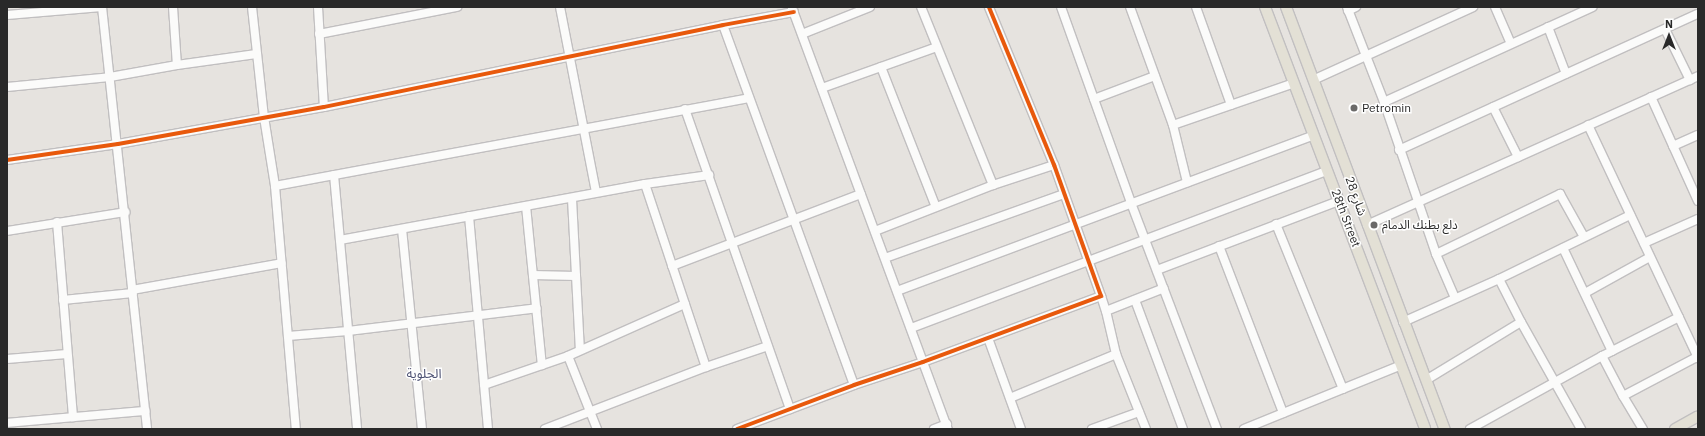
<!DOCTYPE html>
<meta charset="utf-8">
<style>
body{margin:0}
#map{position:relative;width:1705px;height:436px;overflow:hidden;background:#e6e3df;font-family:"IBM Plex Sans","Noto Sans Arabic",sans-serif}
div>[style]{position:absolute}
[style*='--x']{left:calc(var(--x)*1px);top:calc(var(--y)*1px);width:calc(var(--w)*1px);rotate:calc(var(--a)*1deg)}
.roads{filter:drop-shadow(1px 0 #c1bfc0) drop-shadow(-1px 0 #c1bfc0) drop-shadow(0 1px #c1bfc0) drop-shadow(0 -1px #c1bfc0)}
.minor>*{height:8px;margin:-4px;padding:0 4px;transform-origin:4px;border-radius:4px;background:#fbfbfa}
.major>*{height:10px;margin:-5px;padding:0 5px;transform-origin:5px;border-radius:5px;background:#e3e0d5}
.cycleway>*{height:4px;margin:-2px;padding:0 2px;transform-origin:2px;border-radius:2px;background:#e8590c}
.dots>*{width:11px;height:11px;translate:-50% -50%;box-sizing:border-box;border:2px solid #fff;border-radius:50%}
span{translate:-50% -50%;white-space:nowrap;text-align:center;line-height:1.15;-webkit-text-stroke:3px #fff;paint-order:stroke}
.poi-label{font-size:12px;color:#292929}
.left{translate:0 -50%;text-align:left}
.street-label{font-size:12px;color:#292929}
.neighbourhood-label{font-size:13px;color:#4e5374}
.frame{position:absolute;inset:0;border:8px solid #292929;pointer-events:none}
.north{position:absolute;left:1649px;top:16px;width:40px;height:40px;-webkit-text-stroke:3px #fff;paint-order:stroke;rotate:0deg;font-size:11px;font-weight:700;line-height:16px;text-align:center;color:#292929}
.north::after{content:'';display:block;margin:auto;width:14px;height:18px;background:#292929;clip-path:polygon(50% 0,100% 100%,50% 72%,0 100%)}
</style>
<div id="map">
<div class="roads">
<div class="minor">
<div style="--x:102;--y:7;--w:424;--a:83.9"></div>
<div style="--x:173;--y:7;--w:58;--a:86.1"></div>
<div style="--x:252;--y:7;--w:111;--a:83.8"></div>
<div style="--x:264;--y:117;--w:70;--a:80.9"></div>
<div style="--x:275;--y:186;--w:244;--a:85.1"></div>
<div style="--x:318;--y:7;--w:100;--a:86.6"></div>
<div style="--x:560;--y:7;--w:189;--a:79"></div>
<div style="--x:1061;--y:7;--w:208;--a:70.3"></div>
<div style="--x:1131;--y:203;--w:242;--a:69.2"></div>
<div style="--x:1130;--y:7;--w:126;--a:70"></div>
<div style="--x:1173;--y:125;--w:128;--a:-19.1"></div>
<div style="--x:1196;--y:7;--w:104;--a:70.3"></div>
<div style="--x:1347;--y:7;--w:102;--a:68.7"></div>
<div style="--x:1384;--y:102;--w:161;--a:71.1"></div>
<div style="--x:1436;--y:254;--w:48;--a:66.6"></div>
<div style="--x:1495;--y:7;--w:40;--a:66.6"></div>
<div style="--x:792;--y:8;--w:449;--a:69.7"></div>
<div style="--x:1348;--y:11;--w:9;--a:-27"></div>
<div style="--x:7;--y:15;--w:95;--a:-4.8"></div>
<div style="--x:723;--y:25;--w:383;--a:70"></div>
<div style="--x:1548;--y:27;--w:50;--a:69"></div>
<div style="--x:1665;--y:29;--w:57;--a:63.9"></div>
<div style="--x:319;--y:34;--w:141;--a:-11.1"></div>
<div style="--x:802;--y:34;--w:73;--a:-21.7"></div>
<div style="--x:881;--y:67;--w:150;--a:68.6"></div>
<div style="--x:1313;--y:80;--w:176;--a:-24.5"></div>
<div style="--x:7;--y:87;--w:103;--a:-5.5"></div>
<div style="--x:110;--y:77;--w:68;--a:-10.2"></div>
<div style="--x:177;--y:65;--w:80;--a:-7.9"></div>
<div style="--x:822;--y:88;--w:122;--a:-19.6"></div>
<div style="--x:1651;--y:97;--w:114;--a:65.7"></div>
<div style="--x:1094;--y:99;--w:65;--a:-20.7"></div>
<div style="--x:1384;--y:102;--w:229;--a:-24.5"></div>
<div style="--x:1493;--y:107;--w:56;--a:63.4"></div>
<div style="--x:685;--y:109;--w:318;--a:70.7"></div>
<div style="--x:1173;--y:125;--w:59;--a:76.2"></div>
<div style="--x:1588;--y:125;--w:258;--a:64.7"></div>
<div style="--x:1673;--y:146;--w:27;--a:-24"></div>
<div style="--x:1399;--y:150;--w:328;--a:-24.5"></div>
<div style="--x:7;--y:160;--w:112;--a:-8.2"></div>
<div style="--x:118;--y:144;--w:209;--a:-10.2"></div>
<div style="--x:324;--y:107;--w:407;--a:-11.6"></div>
<div style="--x:723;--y:25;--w:72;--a:-10.4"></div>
<div style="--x:334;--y:175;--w:255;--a:84.8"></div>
<div style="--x:645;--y:184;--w:193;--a:71.6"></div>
<div style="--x:993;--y:185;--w:64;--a:-18.2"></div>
<div style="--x:275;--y:186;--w:482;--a:-10.5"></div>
<div style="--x:572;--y:199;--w:151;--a:87"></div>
<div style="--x:526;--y:206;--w:160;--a:84.3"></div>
<div style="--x:469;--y:216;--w:214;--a:84.9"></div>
<div style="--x:57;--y:222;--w:196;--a:85.3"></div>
<div style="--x:1276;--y:224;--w:178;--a:67.9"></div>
<div style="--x:1367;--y:225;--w:363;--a:-24.2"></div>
<div style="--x:402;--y:229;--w:201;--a:84.3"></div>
<div style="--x:7;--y:231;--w:120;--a:-9.1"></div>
<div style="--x:875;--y:231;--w:127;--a:-21.3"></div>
<div style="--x:993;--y:185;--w:192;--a:-112"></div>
<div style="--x:340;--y:240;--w:310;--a:-10.4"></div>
<div style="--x:645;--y:184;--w:65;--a:-8"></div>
<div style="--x:1644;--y:243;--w:59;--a:-24"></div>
<div style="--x:1219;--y:246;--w:179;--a:69"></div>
<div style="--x:1563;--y:248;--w:114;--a:64.6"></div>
<div style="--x:1612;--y:351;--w:11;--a:153"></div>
<div style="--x:1602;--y:356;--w:45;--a:62.3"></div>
<div style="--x:1623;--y:396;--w:39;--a:59"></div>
<div style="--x:1436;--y:254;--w:138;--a:-25.8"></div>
<div style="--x:1560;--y:194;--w:49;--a:60.8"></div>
<div style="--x:885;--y:258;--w:190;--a:-19.7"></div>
<div style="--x:672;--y:266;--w:202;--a:-20.9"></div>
<div style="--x:1157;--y:270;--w:195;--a:-20.8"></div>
<div style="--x:533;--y:275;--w:43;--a:1.3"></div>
<div style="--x:1499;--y:279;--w:48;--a:62.9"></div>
<div style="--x:1521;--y:322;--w:123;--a:60.7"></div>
<div style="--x:132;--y:290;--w:152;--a:-10.2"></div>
<div style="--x:897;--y:291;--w:445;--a:-20.5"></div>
<div style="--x:1585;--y:293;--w:74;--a:-29"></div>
<div style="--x:1101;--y:296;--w:16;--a:72"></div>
<div style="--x:1106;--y:311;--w:44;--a:76.9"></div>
<div style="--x:1116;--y:354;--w:81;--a:68.2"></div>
<div style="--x:63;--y:300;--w:70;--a:-5.7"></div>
<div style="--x:1135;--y:300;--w:138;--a:69.6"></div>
<div style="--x:1106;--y:311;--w:62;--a:-21.6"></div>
<div style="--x:1403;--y:322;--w:105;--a:-24.1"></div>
<div style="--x:1499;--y:279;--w:146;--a:-26"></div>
<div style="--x:911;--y:328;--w:445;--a:-20.7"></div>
<div style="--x:288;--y:336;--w:60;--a:-4.8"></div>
<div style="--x:348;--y:331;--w:190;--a:-6.9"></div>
<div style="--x:988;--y:338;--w:97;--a:70.1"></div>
<div style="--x:1612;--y:351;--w:75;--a:-26.9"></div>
<div style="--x:568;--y:356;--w:79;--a:68.3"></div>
<div style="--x:7;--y:359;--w:60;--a:-4.8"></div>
<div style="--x:1426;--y:380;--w:111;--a:-31.4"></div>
<div style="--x:484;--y:385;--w:89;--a:-19"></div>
<div style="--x:568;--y:356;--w:128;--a:-24"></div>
<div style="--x:1623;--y:396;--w:84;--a:-27.8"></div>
<div style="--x:1010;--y:398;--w:115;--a:-22.5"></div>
<div style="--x:7;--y:423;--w:139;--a:-5"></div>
<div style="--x:545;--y:429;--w:173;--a:-21.1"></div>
<div style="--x:706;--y:367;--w:65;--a:-18.7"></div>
<div style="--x:737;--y:429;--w:125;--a:-20.6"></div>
<div style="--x:854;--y:385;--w:73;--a:-18.4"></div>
<div style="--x:923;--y:362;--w:190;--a:-20.3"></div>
<div style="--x:1101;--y:296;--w:139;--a:-109.7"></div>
<div style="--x:1054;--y:165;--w:171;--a:-112.4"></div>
<div style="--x:934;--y:429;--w:14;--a:-21"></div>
<div style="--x:1092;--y:429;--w:50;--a:-19.9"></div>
<div style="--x:1244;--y:429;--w:170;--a:-22.1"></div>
<div style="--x:1470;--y:429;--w:151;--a:-28.9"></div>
</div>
<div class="major">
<div style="--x:1265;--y:7;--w:451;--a:69.2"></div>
<div style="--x:1286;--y:7;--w:451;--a:69.4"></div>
<div style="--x:1675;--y:429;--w:26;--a:-29"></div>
</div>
</div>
<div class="cycleway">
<div style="--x:7;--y:160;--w:112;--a:-8.2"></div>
<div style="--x:118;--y:144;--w:209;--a:-10.2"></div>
<div style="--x:324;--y:107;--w:407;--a:-11.6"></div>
<div style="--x:723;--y:25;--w:72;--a:-10.4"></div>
<div style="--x:737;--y:429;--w:125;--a:-20.6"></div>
<div style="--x:854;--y:385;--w:73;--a:-18.4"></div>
<div style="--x:923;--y:362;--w:190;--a:-20.3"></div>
<div style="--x:1101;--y:296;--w:139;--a:-109.7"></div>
<div style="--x:1054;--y:165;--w:171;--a:-112.4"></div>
</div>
<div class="dots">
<div style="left:1354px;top:108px;background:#6b6a69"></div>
<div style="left:1374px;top:225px;background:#6b6a69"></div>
</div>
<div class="poi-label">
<span class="left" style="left:1362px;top:108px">Petromin</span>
<span class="left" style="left:1382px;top:225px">دلع بطنك الدمام</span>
</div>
<div class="street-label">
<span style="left:1356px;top:196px;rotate:70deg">شارع 28</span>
<span style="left:1346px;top:218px;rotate:69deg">28th Street</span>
</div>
<div class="neighbourhood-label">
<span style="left:424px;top:374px">الجلوية</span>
</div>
<div class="frame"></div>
<div class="north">N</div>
</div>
